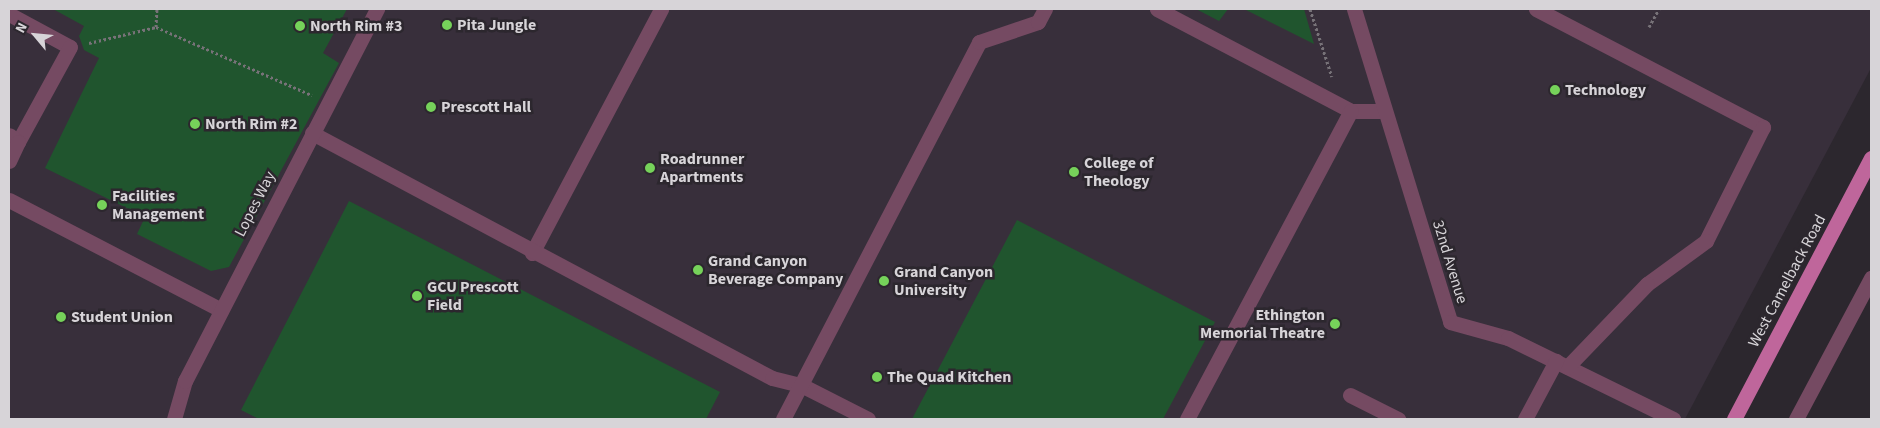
<!DOCTYPE html>
<style>
body{margin:0}
#map{position:relative;width:1880px;height:428px;overflow:hidden;background:#2c272e;font-family:"Source Sans 3",sans-serif}
div>[style]{position:absolute}
[style*='--x']{left:calc(var(--x)*1px);top:calc(var(--y)*1px);width:calc(var(--w)*1px);rotate:calc(var(--a)*1deg)}
.built>*{inset:0;background:#382f3b}
.green>*{inset:0;background:#20552e}
.path>*{height:3px;margin-top:-1.5px;transform-origin:0;background:repeating-linear-gradient(90deg,#777278 0 2.5px,transparent 0 5px)}
.lane>*{height:15px;margin:-7.5px;padding:0 7.5px;transform-origin:7.5px;border-radius:7.5px;background:#754a62}
.street>*{height:15px;margin:-7.5px;padding:0 7.5px;transform-origin:7.5px;border-radius:7.5px;background:#754a62}
.primary>*{height:15px;margin:-7.5px;padding:0 7.5px;transform-origin:7.5px;border-radius:7.5px;background:#bf669b}
.dots>*{width:14px;height:14px;translate:-50% -50%;box-sizing:border-box;border:2px solid #2c272e;border-radius:50%}
span{translate:-50% -50%;white-space:nowrap;text-align:center;line-height:1.15;-webkit-text-stroke:5px #2c272e;paint-order:stroke}
.poi-label{font-size:16px;color:#d7d4d8;font-weight:700}
.left{translate:0 -50%;text-align:left}
.right{translate:-100% -50%;text-align:right}
.street-label{font-size:16px;color:#d7d4d8}
.frame{position:absolute;inset:0;border:10px solid #d7d4d8;pointer-events:none}
.north{position:absolute;left:10px;top:10px;width:50px;height:50px;-webkit-text-stroke:4px #2c272e;paint-order:stroke;rotate:298deg;font-size:14px;font-weight:700;line-height:20px;text-align:center;color:#d7d4d8}
.north::after{content:'';display:block;margin:auto;width:18px;height:22px;background:#d7d4d8;clip-path:polygon(50% 0,100% 100%,50% 72%,0 100%)}
</style>
<div id="map">
<div class="built">
<div style="clip-path:polygon(9px 9px,1871px 9px,1871px 68px,1685px 419px,9px 419px)"></div>
</div>
<div class="green">
<div style="clip-path:polygon(53px 9px,347px 9px,323px 53px,339px 63px,229px 267px,211px 271px,137px 234px,145px 217px,45px 168px,99px 58px,84px 50px,79px 36px,84px 26px)"></div>
<div style="clip-path:polygon(1196px 9px,1228px 9px,1219px 21px)"></div>
<div style="clip-path:polygon(1244px 9px,1304px 9px,1314px 44px)"></div>
<div style="clip-path:polygon(349px 201px,720px 392px,706px 419px,259px 419px,241px 410px)"></div>
<div style="clip-path:polygon(1017px 220px,1215px 322px,1163px 419px,912px 419px)"></div>
</div>
<div class="path">
<div style="--x:1310;--y:9;--w:71;--a:72.1"></div>
<div style="--x:156;--y:27;--w:18;--a:-87"></div>
<div style="--x:1649;--y:27;--w:21;--a:-61"></div>
<div style="--x:89;--y:43;--w:69;--a:-13.4"></div>
<div style="--x:156;--y:27;--w:170;--a:23.6"></div>
</div>
<div class="lane">
<div style="--x:1157;--y:9;--w:219;--a:27.7"></div>
<div style="--x:1351;--y:111;--w:33;--a:0"></div>
<div style="--x:1354;--y:9;--w:327;--a:72.9"></div>
<div style="--x:1450;--y:322;--w:60;--a:15.4"></div>
<div style="--x:1508;--y:338;--w:184;--a:26.1"></div>
<div style="--x:1536;--y:9;--w:256;--a:27.5"></div>
<div style="--x:1763;--y:127;--w:127;--a:116.6"></div>
<div style="--x:1706;--y:241;--w:73;--a:143.9"></div>
<div style="--x:1647;--y:284;--w:115;--a:133.9"></div>
<div style="--x:9;--y:14;--w:69;--a:28.4"></div>
<div style="--x:70;--y:47;--w:108;--a:118.7"></div>
<div style="--x:18;--y:142;--w:11;--a:-142"></div>
<div style="--x:9;--y:161;--w:21;--a:-65"></div>
<div style="--x:9;--y:200;--w:239;--a:27.4"></div>
<div style="--x:532;--y:253;--w:276;--a:-62.1"></div>
<div style="--x:1350;--y:395;--w:54;--a:26.6"></div>
<div style="--x:1525;--y:419;--w:66;--a:-61.9"></div>
</div>
<div class="street">
<div style="--x:312;--y:133;--w:521;--a:28.04"></div>
<div style="--x:772;--y:378;--w:30;--a:14"></div>
<div style="--x:801;--y:385;--w:75;--a:26.9"></div>
<div style="--x:174;--y:419;--w:40;--a:-74"></div>
<div style="--x:185;--y:381;--w:419;--a:-62.7"></div>
<div style="--x:783;--y:419;--w:425;--a:-62.5"></div>
<div style="--x:979;--y:42;--w:62;--a:-18.7"></div>
<div style="--x:1038;--y:22;--w:15;--a:-62"></div>
<div style="--x:1187;--y:419;--w:349;--a:-62"></div>
<div style="--x:1796;--y:419;--w:160;--a:-62"></div>
</div>
<div class="primary">
<div style="--x:1734;--y:419;--w:295;--a:-62.3"></div>
</div>
<div class="dots">
<div style="left:447px;top:25px;background:#76d25a"></div>
<div style="left:300px;top:26px;background:#76d25a"></div>
<div style="left:1555px;top:90px;background:#76d25a"></div>
<div style="left:431px;top:107px;background:#76d25a"></div>
<div style="left:195px;top:124px;background:#76d25a"></div>
<div style="left:650px;top:168px;background:#76d25a"></div>
<div style="left:1074px;top:172px;background:#76d25a"></div>
<div style="left:102px;top:205px;background:#76d25a"></div>
<div style="left:698px;top:270px;background:#76d25a"></div>
<div style="left:884px;top:281px;background:#76d25a"></div>
<div style="left:417px;top:296px;background:#76d25a"></div>
<div style="left:61px;top:317px;background:#76d25a"></div>
<div style="left:1335px;top:324px;background:#76d25a"></div>
<div style="left:877px;top:377px;background:#76d25a"></div>
</div>
<div class="poi-label">
<span class="left" style="left:457px;top:25px">Pita Jungle</span>
<span class="left" style="left:310px;top:26px">North Rim #3</span>
<span class="left" style="left:1565px;top:90px">Technology</span>
<span class="left" style="left:441px;top:107px">Prescott Hall</span>
<span class="left" style="left:205px;top:124px">North Rim #2</span>
<span class="left" style="left:660px;top:168px">Roadrunner<br>Apartments</span>
<span class="left" style="left:1084px;top:172px">College of<br>Theology</span>
<span class="left" style="left:112px;top:205px">Facilities<br>Management</span>
<span class="left" style="left:708px;top:270px">Grand Canyon<br>Beverage Company</span>
<span class="left" style="left:894px;top:281px">Grand Canyon<br>University</span>
<span class="left" style="left:427px;top:296px">GCU Prescott<br>Field</span>
<span class="right" style="left:1325px;top:324px">Ethington<br>Memorial Theatre</span>
<span class="left" style="left:71px;top:317px">Student Union</span>
<span class="left" style="left:887px;top:377px">The Quad Kitchen</span>
</div>
<div class="street-label">
<span style="left:255px;top:204px;rotate:-63deg">Lopes Way</span>
<span style="left:1450px;top:262px;rotate:73deg">32nd Avenue</span>
<span style="left:1787px;top:281px;rotate:-62deg">West Camelback Road</span>
</div>
<div class="frame"></div>
<div class="north">N</div>
</div>
